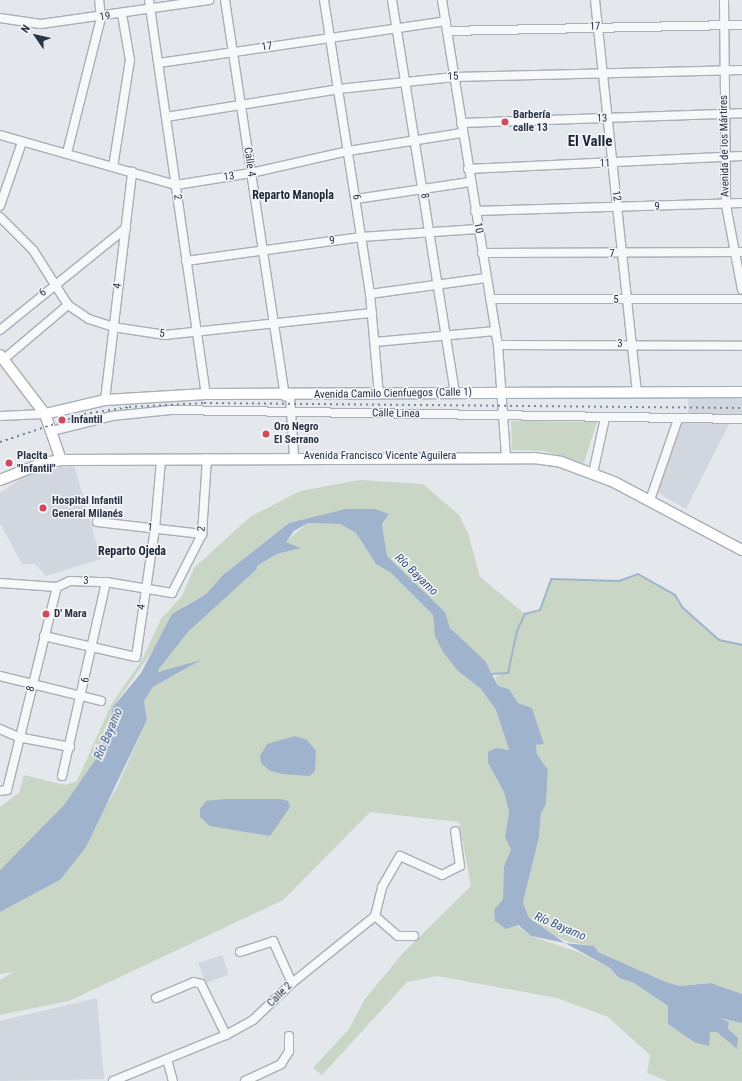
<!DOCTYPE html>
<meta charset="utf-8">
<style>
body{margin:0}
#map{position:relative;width:742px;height:1081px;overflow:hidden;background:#e4e7ec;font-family:"Roboto Condensed",sans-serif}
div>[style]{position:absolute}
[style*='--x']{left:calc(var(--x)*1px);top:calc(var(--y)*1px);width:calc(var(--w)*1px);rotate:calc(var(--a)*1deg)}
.built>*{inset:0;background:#d2d6de;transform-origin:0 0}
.green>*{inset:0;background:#c9d6c5}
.water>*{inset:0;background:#9fb4cc}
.stream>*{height:2px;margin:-1px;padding:0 1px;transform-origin:1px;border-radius:1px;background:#9fb4cc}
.river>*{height:11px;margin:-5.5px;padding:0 5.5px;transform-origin:5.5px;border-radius:5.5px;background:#9fb4cc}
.roads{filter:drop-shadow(1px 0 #a9aeb7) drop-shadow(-1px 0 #a9aeb7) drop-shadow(0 1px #a9aeb7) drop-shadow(0 -1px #a9aeb7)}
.minor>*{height:8px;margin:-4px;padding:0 4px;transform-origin:4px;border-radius:4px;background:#f7f8fa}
.major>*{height:10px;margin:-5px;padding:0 5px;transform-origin:5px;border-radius:5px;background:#fff}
.rail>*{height:2px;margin-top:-1px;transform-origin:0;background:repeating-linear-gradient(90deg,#7d8696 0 2px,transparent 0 6px)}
.dots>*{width:11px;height:11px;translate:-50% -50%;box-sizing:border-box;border:2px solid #f4f6f9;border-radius:50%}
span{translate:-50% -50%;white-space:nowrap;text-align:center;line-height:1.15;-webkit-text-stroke:3px #f4f6f9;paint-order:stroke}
.street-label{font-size:11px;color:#2b3445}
.poi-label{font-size:11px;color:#2b3445;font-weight:700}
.left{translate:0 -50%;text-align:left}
.neighbourhood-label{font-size:12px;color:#1d2536;font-weight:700}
.water-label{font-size:12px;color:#34527a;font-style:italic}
.district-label{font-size:15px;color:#1d2536;font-weight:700}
.north{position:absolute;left:16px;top:16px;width:40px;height:40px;-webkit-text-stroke:3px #f4f6f9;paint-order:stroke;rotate:304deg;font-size:11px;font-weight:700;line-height:16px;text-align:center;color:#2b3445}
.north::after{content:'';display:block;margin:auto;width:14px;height:18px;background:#2b3445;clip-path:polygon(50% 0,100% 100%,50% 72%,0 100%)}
</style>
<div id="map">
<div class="built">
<div style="left:742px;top:396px;width:18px;height:54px;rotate:90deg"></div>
<div style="clip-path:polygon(677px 421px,729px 424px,686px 509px,655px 491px)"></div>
<div style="clip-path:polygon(74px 465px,101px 559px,46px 576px,35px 564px,22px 564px,0 523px,0 493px,29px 473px)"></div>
<div style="left:222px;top:955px;width:21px;height:25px;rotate:71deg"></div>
<div style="clip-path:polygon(97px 998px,104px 1079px,0 1081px,0 1021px)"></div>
</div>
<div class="green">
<div style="clip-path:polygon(511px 421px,597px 422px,584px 463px,544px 451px,512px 450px)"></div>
<div style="clip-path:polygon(360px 480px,423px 484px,459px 515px,468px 533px,480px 577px,525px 614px,540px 610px,551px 579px,619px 581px,638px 574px,675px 595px,682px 607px,718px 640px,742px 645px,742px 994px,711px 983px,680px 986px,666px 982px,598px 952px,594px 946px,569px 942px,540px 929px,529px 918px,523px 904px,539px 837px,541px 812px,546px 804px,548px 770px,537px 754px,536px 745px,544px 744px,532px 708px,518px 703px,509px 689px,498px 686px,495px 677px,505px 673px,493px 674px,450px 628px,445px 612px,387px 556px,382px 524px,389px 514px,317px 517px,289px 523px,223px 575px,206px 594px,184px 606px,113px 707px,100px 753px,64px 805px,0 870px,0 807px,19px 793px,24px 775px,65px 785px,77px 781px,111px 705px,142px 660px,161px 619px,182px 596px,194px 568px,250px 517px,300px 491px)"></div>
<div style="clip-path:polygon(308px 523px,340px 524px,356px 533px,376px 564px,390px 572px,433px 615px,433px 623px,458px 671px,481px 689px,496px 710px,509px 750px,496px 748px,488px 763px,504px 792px,509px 812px,505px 837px,511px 850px,504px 866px,503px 899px,494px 910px,531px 936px,578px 952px,610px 968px,619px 978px,634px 983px,668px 1006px,668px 1024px,694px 1042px,710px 1032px,728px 1029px,729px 1022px,708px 1013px,707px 1009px,742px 1016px,742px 1081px,667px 1081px,647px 1073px,650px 1055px,608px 1017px,557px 998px,437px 976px,407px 982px,322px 1075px,313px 1068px,349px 1029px,365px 999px,402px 954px,471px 886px,459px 822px,370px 812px,283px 900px,69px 1001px,0 1015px,0 980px,14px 972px,0 974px,0 912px,60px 880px,116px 789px,147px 720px,144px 701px,153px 687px,198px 662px,158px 672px,163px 648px,185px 620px,223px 586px,277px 554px,300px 548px,285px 542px)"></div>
</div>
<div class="water">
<div style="clip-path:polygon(346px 509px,375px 509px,389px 514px,382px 524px,387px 556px,445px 612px,450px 628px,485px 661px,498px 686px,509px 689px,518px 703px,532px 708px,544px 744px,536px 745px,537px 754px,548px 770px,546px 804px,541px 813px,539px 837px,523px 903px,529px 918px,565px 943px,594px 946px,598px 952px,666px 982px,680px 986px,711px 983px,742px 994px,742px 1016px,707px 1009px,708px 1013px,729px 1022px,728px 1029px,738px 1038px,737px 1049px,717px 1032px,710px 1032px,709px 1046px,694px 1042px,668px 1024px,668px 1006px,634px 983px,619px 978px,610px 968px,565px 943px,531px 936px,518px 925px,506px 929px,495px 921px,494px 910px,503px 899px,504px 866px,511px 850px,505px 837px,509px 812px,504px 792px,488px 763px,488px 752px,496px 748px,509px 750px,496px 710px,481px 689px,458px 671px,443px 652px,435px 636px,433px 615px,390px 572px,376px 564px,356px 533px,340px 524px,308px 523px,294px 531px,286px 542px,301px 548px,277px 554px,223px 586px,185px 620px,163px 648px,158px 672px,201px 660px,153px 687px,144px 701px,147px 720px,86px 847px,60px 880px,0 912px,0 870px,64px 805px,100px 753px,113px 707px,141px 673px,172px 614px,206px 594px,223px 575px,289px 523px)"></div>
<div style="clip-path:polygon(295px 736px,307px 740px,316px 751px,315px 771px,310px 776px,283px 774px,270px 771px,261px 763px,260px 756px,267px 744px)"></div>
<div style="clip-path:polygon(225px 799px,281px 799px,288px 801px,290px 807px,270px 836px,210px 826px,200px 817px,200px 809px,206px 801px)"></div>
</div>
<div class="stream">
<div style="--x:492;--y:674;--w:16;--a:-4"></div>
<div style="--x:508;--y:673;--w:43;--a:-77.9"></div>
<div style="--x:517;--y:631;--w:19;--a:-65"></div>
<div style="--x:525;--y:614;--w:16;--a:-15"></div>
<div style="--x:540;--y:610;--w:33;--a:-70"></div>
<div style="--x:551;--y:579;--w:68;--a:1.7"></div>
<div style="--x:619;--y:581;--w:20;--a:-20"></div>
<div style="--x:638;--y:574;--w:43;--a:29.6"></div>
<div style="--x:675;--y:595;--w:14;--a:60"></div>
<div style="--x:682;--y:607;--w:50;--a:41.7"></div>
<div style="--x:719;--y:640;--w:24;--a:12"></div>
</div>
<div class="river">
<div style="--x:154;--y:665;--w:47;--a:-51.9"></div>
<div style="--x:183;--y:628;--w:92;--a:-42.4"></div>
<div style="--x:694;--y:1006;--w:49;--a:12.9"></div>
</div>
<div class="roads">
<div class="minor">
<div style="--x:149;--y:0;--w:398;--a:81.8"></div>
<div style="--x:225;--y:0;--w:401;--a:81.4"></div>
<div style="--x:324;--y:0;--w:298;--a:81.1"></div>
<div style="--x:370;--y:294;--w:100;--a:84.9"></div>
<div style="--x:392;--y:0;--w:397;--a:80.9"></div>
<div style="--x:442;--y:0;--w:350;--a:80.8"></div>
<div style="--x:498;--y:345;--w:111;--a:85.9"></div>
<div style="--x:595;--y:0;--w:394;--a:83.9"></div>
<div style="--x:724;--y:0;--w:205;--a:89.4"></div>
<div style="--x:726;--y:205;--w:86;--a:79.3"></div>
<div style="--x:0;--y:18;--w:41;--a:8.3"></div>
<div style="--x:41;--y:24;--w:170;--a:-8.1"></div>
<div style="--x:447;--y:31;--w:295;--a:-1.2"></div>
<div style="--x:159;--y:63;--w:290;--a:-8.3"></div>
<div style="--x:166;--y:117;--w:174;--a:-9.2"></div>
<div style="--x:338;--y:89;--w:117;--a:-5.9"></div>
<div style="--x:454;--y:77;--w:288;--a:-1.4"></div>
<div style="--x:461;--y:123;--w:281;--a:-2"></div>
<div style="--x:0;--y:135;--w:183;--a:15.9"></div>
<div style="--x:176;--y:185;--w:76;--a:-9.1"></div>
<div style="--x:251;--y:173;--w:99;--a:-12.8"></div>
<div style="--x:348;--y:151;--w:115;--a:-9"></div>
<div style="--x:67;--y:153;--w:139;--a:-75.9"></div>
<div style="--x:101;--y:18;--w:18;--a:-96"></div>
<div style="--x:113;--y:167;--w:108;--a:-81"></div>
<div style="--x:130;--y:60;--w:47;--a:-99.9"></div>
<div style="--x:468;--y:169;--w:274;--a:-2.7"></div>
<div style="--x:356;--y:199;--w:115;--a:-8.5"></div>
<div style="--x:0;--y:206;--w:68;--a:-71"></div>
<div style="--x:475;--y:211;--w:267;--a:-1.7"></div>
<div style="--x:0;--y:217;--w:47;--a:45"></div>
<div style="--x:33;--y:250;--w:65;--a:57.5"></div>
<div style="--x:68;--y:305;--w:25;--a:34"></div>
<div style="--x:89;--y:319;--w:25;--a:18"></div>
<div style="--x:113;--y:327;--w:53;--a:8.7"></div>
<div style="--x:165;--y:335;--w:208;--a:-6.1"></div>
<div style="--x:482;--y:253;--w:260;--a:-0.2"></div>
<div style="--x:186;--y:261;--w:177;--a:-7.8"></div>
<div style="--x:361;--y:237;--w:117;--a:-3.9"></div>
<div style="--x:370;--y:294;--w:117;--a:-7.9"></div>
<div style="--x:490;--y:299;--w:252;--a:0"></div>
<div style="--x:0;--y:330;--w:162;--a:-39"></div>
<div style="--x:375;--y:342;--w:121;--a:-5.2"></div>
<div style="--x:498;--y:345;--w:244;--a:0.2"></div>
<div style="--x:4;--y:359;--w:84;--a:-40.2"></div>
<div style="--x:290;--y:396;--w:60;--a:86.2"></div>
<div style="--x:105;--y:400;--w:230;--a:-83.2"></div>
<div style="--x:0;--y:416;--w:45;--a:-2.5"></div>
<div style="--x:52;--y:431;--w:62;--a:-14"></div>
<div style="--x:112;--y:416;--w:59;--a:-5.8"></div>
<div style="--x:171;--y:410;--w:571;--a:0.9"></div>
<div style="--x:593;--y:473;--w:56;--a:-77.7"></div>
<div style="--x:650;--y:500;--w:86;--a:-70.9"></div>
<div style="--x:97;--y:522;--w:106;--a:6.5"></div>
<div style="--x:0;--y:583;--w:57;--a:4"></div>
<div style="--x:57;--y:587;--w:14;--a:-25"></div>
<div style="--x:70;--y:581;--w:36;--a:2"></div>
<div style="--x:106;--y:582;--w:67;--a:9.5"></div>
<div style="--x:172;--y:593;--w:66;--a:-63"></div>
<div style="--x:202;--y:534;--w:76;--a:-86.2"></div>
<div style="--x:44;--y:636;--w:94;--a:12.9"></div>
<div style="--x:136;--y:657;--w:129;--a:-81.6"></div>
<div style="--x:155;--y:529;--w:68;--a:-85"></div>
<div style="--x:0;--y:676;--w:104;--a:13.9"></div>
<div style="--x:0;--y:729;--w:20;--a:24"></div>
<div style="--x:18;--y:737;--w:53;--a:10.9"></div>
<div style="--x:62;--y:776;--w:199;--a:-77.2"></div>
<div style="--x:0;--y:791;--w:7;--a:-8"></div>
<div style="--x:7;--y:790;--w:209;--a:-76.2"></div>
<div style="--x:375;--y:916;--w:30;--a:41"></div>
<div style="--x:398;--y:936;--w:16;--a:0"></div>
<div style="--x:240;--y:952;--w:35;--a:-18"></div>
<div style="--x:273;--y:941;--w:46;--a:65.7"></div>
<div style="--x:156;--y:998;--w:41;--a:-22.8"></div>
<div style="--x:194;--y:982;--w:7;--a:16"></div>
<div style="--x:201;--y:984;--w:57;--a:63.9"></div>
<div style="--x:167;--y:1059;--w:23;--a:75"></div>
<div style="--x:113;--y:1081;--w:122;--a:-22.2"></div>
<div style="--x:226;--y:1035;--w:31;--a:-29"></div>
<div style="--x:253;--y:1020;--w:54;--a:-43.5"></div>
<div style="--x:292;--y:983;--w:107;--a:-38.9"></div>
<div style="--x:375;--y:916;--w:30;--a:-76"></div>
<div style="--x:382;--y:887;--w:36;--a:-60"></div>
<div style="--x:400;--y:856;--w:46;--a:24.3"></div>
<div style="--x:442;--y:875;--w:20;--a:-27"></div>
<div style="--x:460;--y:866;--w:35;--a:-98"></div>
<div style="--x:245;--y:1081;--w:40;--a:-25"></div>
<div style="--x:281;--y:1064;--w:15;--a:-58"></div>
<div style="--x:289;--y:1051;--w:15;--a:-90"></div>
</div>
<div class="major">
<div style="--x:0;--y:355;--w:74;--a:52.7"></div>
<div style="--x:45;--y:414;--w:49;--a:70.8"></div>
<div style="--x:45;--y:414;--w:62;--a:-13.1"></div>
<div style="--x:105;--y:400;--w:101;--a:-3.4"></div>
<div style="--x:206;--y:394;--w:536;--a:-0.21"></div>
<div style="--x:0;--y:480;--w:43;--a:-21.8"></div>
<div style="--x:40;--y:464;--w:21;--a:-11"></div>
<div style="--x:61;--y:460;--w:473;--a:-0.2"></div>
<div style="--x:534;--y:458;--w:27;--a:8"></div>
<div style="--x:561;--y:462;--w:57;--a:20.7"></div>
<div style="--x:614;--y:482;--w:145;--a:28"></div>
</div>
</div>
<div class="rail">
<div style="--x:0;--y:442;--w:89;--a:-18.4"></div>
<div style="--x:84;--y:414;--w:46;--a:-8.8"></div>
<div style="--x:129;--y:407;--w:75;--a:-3.1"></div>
<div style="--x:204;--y:403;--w:538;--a:0.53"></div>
</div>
<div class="dots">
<div style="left:505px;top:122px;background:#d1495b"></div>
<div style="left:62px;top:420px;background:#d1495b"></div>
<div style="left:266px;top:434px;background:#d1495b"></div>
<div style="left:9px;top:463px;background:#d1495b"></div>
<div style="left:43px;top:508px;background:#d1495b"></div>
<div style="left:46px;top:614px;background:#d1495b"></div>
</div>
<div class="street-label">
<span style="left:105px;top:17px;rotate:-9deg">19</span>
<span style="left:595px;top:27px;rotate:-2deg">17</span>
<span style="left:267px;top:47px;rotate:-9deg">17</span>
<span style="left:453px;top:77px;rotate:-4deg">15</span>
<span style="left:602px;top:119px;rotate:-2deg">13</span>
<span style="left:725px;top:146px;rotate:-91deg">Avenida de los Mártires</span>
<span style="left:249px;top:162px;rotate:82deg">Calle 4</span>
<span style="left:605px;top:164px;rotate:-2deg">11</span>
<span style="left:229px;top:177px;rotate:-9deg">13</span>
<span style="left:424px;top:196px;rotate:80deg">8</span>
<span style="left:616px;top:196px;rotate:82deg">12</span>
<span style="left:177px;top:197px;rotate:82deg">2</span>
<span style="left:356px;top:197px;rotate:82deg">6</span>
<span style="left:657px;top:207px;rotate:-2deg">9</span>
<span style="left:478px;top:228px;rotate:80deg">10</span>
<span style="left:332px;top:241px;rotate:-7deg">9</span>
<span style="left:612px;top:254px">7</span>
<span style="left:118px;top:286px;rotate:-83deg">4</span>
<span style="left:43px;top:293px;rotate:-40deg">6</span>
<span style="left:616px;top:300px">5</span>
<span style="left:162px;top:334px;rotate:5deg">5</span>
<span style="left:620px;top:344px">3</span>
<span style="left:393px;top:394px;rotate:-1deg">Avenida Camilo Cienfuegos (Calle 1)</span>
<span style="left:396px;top:414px;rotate:1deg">Calle Linea</span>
<span style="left:380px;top:456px">Avenida Francisco Vicente Aguilera</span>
<span style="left:150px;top:528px;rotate:6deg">1</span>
<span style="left:202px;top:529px;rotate:-81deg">2</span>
<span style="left:86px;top:581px">3</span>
<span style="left:142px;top:607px;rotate:-83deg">4</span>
<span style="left:86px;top:680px;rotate:-79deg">6</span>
<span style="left:31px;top:689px;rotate:-75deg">8</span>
<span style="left:280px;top:995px;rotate:-45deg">Calle 2</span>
</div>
<div class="poi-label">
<span class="left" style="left:513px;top:122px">Barbería<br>calle 13</span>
<span class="left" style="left:71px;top:420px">Infantil</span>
<span class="left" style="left:274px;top:434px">Oro Negro<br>El Serrano</span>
<span class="left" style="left:17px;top:463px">Placita<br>"Infantil"</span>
<span class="left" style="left:52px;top:508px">Hospital Infantil<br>General Milanés</span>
<span class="left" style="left:54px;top:614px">D' Mara</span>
</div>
<div class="neighbourhood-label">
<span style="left:293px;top:196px">Reparto Manopla</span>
<span style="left:132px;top:552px">Reparto Ojeda</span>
</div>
<div class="water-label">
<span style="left:416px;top:575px;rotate:44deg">Río Bayamo</span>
<span style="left:109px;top:734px;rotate:-67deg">Río Bayamo</span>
<span style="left:560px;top:927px;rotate:23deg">Río Bayamo</span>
</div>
<div class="district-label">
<span style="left:590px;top:142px">El Valle</span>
</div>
<div class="north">N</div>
</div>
